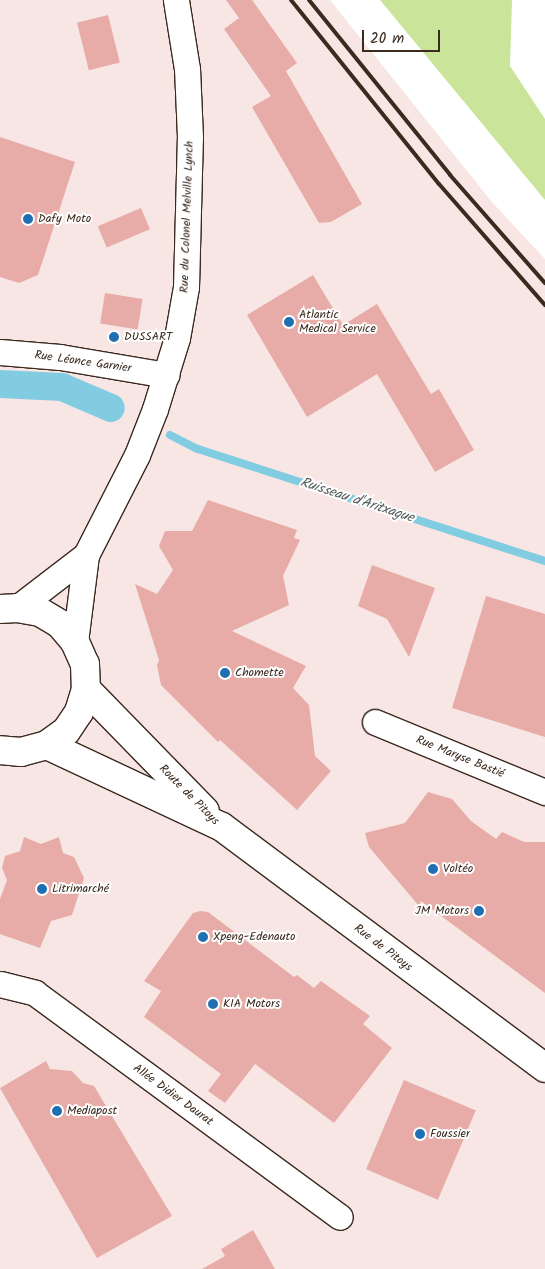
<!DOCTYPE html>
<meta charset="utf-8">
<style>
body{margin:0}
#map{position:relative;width:545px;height:1269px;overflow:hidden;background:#fff;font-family:Kalam,sans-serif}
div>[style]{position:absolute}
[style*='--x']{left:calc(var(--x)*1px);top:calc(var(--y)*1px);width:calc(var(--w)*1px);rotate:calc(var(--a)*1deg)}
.built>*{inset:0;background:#f8e6e5}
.green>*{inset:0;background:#cae49a}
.stream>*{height:8px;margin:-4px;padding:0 4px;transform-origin:4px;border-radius:4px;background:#82cce2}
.canal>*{height:28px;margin:-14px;padding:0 14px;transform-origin:14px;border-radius:14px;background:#82cce2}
.building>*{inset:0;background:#e7aca7;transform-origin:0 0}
.roads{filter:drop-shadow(1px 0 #3b2a1e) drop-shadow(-1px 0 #3b2a1e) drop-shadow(0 1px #3b2a1e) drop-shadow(0 -1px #3b2a1e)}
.street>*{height:25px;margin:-12.5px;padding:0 12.5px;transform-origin:12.5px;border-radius:12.5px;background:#fff}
.secondary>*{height:28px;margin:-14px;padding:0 14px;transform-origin:14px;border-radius:14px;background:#fff}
.rail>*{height:4px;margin:-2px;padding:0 2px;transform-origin:2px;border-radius:2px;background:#3b2a1e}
.dots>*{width:14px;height:14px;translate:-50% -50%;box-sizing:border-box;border:2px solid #fff;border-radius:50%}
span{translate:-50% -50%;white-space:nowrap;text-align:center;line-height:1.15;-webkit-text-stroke:4px #fff;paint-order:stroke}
.street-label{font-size:12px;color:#3b2a1e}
.poi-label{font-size:12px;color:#3b2a1e}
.left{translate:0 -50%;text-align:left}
.right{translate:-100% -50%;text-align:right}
.water-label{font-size:14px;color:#505b59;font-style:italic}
.scale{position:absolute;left:362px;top:30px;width:78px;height:22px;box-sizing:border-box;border:2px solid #3b2a1e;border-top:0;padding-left:6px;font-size:15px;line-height:18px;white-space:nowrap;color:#3b2a1e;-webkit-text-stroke:4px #fff;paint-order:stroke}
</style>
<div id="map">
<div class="built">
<div style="clip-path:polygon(0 0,330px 0,492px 202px,545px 259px,545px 1269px,0 1269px)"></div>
</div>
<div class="green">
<div style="clip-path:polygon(380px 0,512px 0,510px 66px,545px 119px,545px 200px)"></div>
</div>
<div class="stream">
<div style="--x:170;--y:435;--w:31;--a:27"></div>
<div style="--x:198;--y:449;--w:365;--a:17.9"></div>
</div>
<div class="canal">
<div style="--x:0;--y:384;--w:62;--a:2.8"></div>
<div style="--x:62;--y:387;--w:53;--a:23.2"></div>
</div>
<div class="building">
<div style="clip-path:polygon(226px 0,252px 0,297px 63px,286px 71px,362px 204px,331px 222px,319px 223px,252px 107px,271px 96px,224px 29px,239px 18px)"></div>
<div style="left:108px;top:15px;width:49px;height:32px;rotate:76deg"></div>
<div style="clip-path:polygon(0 137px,75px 162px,38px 275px,19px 283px,0 277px)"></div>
<div style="left:141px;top:208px;width:23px;height:47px;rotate:67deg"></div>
<div style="clip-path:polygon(313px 275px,343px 325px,377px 304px,431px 394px,439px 389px,474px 450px,435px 472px,377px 374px,307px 417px,247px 315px)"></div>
<div style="left:105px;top:293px;width:38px;height:31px;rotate:9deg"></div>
<div style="clip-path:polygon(208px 500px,297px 530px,294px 538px,300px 540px,283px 576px,289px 605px,232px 631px,306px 666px,293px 688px,309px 705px,315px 756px,331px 771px,297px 810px,220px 740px,218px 742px,161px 685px,157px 665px,159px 660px,135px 584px,157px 594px,173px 570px,159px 546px,165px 531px,192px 531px)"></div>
<div style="clip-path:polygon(372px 565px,435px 588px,409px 657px,387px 619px,358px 606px)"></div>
<div style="clip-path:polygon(486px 596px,545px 614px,545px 737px,452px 708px)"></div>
<div style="clip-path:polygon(428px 792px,452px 799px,471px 821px,496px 839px,502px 832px,524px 842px,545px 842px,545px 993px,421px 901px,419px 906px,369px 847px,365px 833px,405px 823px)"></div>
<div style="clip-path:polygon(24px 837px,41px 844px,59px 837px,63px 853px,74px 857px,84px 878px,72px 915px,51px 921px,40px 948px,0 934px,0 899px,7px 880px,2px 868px,5px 856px,20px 851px)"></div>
<div style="clip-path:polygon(200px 911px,208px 912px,294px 977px,297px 975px,314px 988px,321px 981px,370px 1016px,363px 1024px,392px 1048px,334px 1123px,255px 1064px,225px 1103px,208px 1091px,221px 1074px,144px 1017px,161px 991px,144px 981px,193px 913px)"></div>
<div style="clip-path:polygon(46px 1061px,50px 1069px,72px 1071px,83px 1083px,94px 1086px,172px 1216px,97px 1258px,0 1088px)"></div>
<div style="left:404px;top:1080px;width:78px;height:97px;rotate:23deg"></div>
<div style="clip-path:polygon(253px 1230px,275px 1269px,202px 1269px,225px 1256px,221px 1249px)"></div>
</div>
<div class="roads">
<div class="street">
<div style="--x:0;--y:352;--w:60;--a:4.8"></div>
<div style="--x:60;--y:357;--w:108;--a:9.6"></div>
<div style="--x:86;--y:555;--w:112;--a:-63"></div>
<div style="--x:137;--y:455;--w:49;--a:-68.6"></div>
<div style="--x:155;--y:409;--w:74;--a:-72.8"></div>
<div style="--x:177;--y:338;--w:52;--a:-80"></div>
<div style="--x:186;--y:287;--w:150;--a:-88.5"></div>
<div style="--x:190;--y:137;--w:68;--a:-92.5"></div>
<div style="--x:187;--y:69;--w:70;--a:-99.1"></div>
<div style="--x:17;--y:608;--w:87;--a:-37.5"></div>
<div style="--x:86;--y:555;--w:88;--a:97.2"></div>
<div style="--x:375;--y:722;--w:184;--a:22.4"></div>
<div style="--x:0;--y:984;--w:36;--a:14"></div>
<div style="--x:35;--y:993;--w:378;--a:36.3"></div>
</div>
<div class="secondary">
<div style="--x:0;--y:609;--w:17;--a:-3"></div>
<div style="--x:17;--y:608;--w:23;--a:10"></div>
<div style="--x:40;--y:612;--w:23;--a:31"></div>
<div style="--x:60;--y:624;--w:23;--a:50"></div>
<div style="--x:75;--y:642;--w:24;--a:66"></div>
<div style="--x:85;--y:664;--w:25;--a:88"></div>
<div style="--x:86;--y:689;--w:24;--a:107"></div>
<div style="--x:79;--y:712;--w:23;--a:124"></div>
<div style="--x:66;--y:731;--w:24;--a:144"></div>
<div style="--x:47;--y:745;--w:27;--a:165"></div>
<div style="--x:21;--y:752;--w:21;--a:-175"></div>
<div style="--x:86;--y:689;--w:170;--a:45.7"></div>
<div style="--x:47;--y:745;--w:193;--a:25.1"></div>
<div style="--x:222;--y:827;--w:403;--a:36.7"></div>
</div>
</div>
<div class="rail">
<div style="--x:291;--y:0;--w:236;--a:51.2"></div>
<div style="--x:439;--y:184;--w:161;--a:48.8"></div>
<div style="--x:309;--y:0;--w:225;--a:51.1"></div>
<div style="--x:450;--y:175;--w:144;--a:48.7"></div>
</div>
<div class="dots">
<div style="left:28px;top:219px;background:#1f6fb2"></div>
<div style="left:289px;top:322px;background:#1f6fb2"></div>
<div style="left:114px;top:337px;background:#1f6fb2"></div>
<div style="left:225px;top:673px;background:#1f6fb2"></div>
<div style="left:433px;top:869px;background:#1f6fb2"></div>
<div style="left:42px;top:889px;background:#1f6fb2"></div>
<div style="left:479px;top:911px;background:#1f6fb2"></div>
<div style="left:203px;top:937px;background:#1f6fb2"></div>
<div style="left:213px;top:1004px;background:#1f6fb2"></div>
<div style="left:57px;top:1111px;background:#1f6fb2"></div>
<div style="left:420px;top:1134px;background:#1f6fb2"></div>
</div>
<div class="street-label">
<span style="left:187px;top:217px;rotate:-88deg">Rue du Colonel Melville Lynch</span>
<span style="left:83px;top:362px;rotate:8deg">Rue Léonce Garnier</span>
<span style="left:460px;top:757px;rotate:22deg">Rue Maryse Bastié</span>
<span style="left:189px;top:795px;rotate:45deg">Route de Pitoys</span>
<span style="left:383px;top:948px;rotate:37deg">Rue de Pitoys</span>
<span style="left:173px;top:1095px;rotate:36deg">Allée Didier Daurat</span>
</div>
<div class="poi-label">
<span class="left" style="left:38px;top:219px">Dafy Moto</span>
<span class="left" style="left:299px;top:322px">Atlantic<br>Medical Service</span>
<span class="left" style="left:124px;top:337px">DUSSART</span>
<span class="left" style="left:235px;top:673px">Chomette</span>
<span class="left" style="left:443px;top:869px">Voltéo</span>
<span class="left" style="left:52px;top:889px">Litrimarché</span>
<span class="right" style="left:469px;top:911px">JM Motors</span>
<span class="left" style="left:213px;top:937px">Xpeng-Edenauto</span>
<span class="left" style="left:223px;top:1004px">KIA Motors</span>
<span class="left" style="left:67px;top:1111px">Mediapost</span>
<span class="left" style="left:430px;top:1134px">Foussier</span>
</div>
<div class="water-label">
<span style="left:357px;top:500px;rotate:18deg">Ruisseau d'Aritxague</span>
</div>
<div class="scale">20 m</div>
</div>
